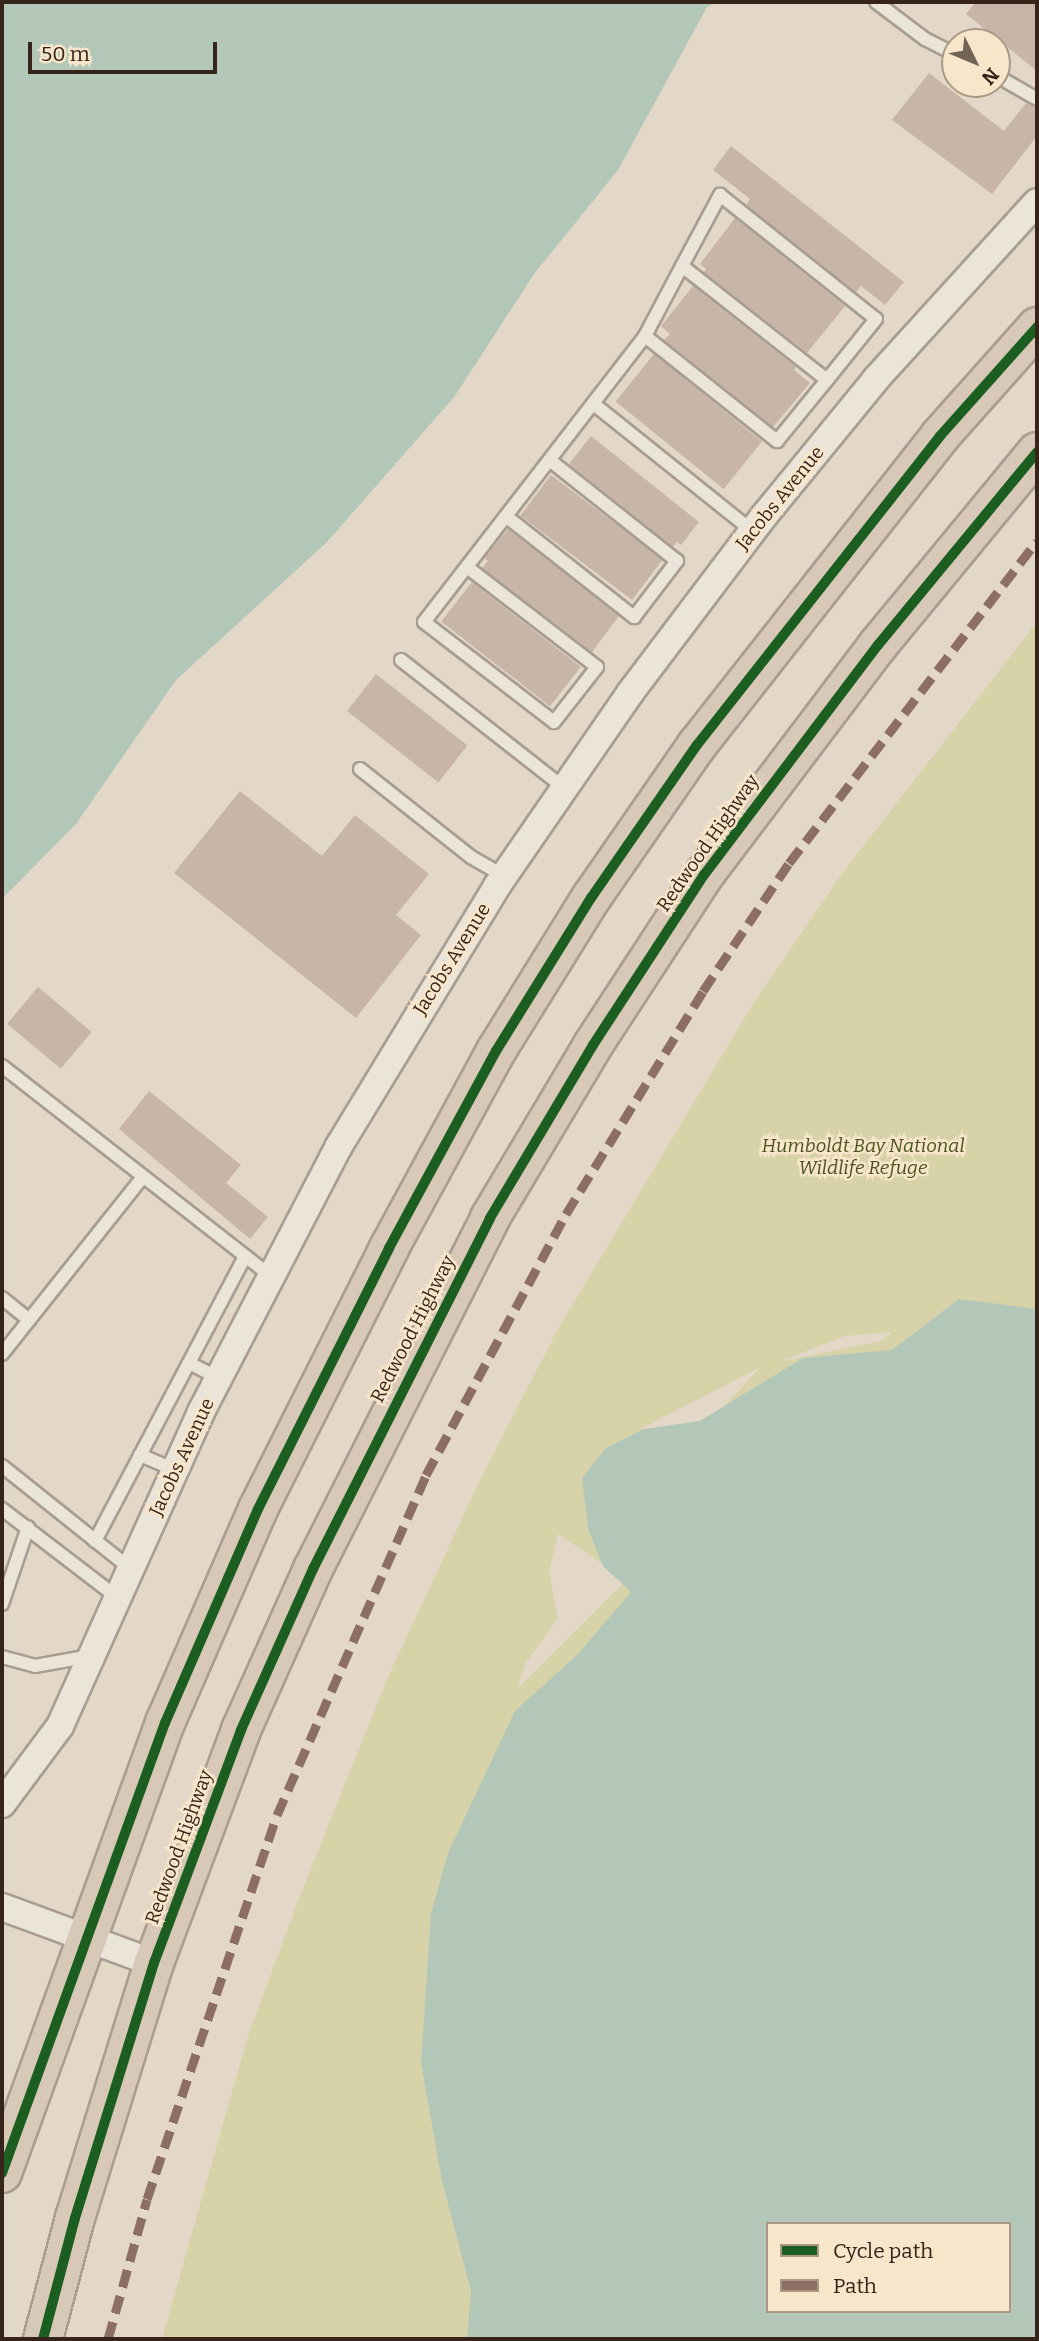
<!DOCTYPE html>
<style>
body{margin:0}
#map{position:relative;width:1039px;height:2341px;overflow:hidden;background:#e3d8c7;font-family:Bitter,serif}
div>[style]{position:absolute}
[style*='--x']{left:calc(var(--x)*1px);top:calc(var(--y)*1px);width:calc(var(--w)*1px);rotate:calc(var(--a)*1deg)}
.green>*{inset:0;background:#d7d2a8}
.water>*{inset:0;background:#b3c7b9}
.building>*{inset:0;background:#c7b5a8;transform-origin:0 0}
.roads{filter:drop-shadow(2px 0 #a89d91) drop-shadow(-2px 0 #a89d91) drop-shadow(0 2px #a89d91) drop-shadow(0 -2px #a89d91)}
.lane>*{height:12px;margin:-6px;padding:0 6px;transform-origin:6px;border-radius:6px;background:#ebe4d9}
.street>*{height:26px;margin:-13px;padding:0 13px;transform-origin:13px;border-radius:13px;background:#ebe4d9}
.highway>*{height:38px;margin:-19px;padding:0 19px;transform-origin:19px;border-radius:19px;background:#d7c8b7}
.quiet>*{height:9px;margin-top:-4.5px;transform-origin:0;background:repeating-linear-gradient(90deg,#8d6e63 0 18px,transparent 0 27px)}
.cycleway>*{height:10px;margin:-5px;padding:0 5px;transform-origin:5px;border-radius:5px;background:#1b5e20}
span{translate:-50% -50%;white-space:nowrap;text-align:center;line-height:1.15;-webkit-text-stroke:5px #f7e6ca;paint-order:stroke}
.street-label{font-size:19px;color:#36241a}
.park-label{font-size:19px;color:#4b531f;font-style:italic}
.frame{position:absolute;inset:0;border:4px solid #36241a;pointer-events:none}
.legend{position:absolute;left:766px;top:2222px;width:245px;height:91px;box-sizing:border-box;background:#f7e6ca;border:2px solid #aa9884;margin:0;padding:9px 12px;list-style:none;font-size:21px;color:#36241a}
.legend li{display:flex;align-items:center;gap:14px;height:35px}
.legend b{width:35px;border:2px solid #aa9884}
.north{position:absolute;left:941px;top:28px;width:70px;height:70px;box-sizing:border-box;background:#f7e6ca;border:2px solid #aa9884;border-radius:50%;rotate:133deg;font-size:19px;font-weight:700;line-height:28px;text-align:center;color:#36241a}
.north::after{content:'';display:block;margin:auto;width:24px;height:32px;background:#736357;clip-path:polygon(50% 0,100% 100%,50% 72%,0 100%)}
.scale{position:absolute;left:28px;top:42px;width:189px;height:32px;box-sizing:border-box;border:4px solid #36241a;border-top:0;padding-left:9px;font-size:21px;line-height:24px;white-space:nowrap;color:#36241a;-webkit-text-stroke:5px #f7e6ca;paint-order:stroke}
</style>
<div id="map">
<div class="green">
<div style="clip-path:polygon(evenodd,1037px 622px,1037px 2339px,162px 2339px,248px 2036px,298px 1901px,389px 1675px,480px 1480px,557px 1331px,753px 1004px,841px 875px,1037px 622px,892px 1332px,882px 1341px,778px 1362px,845px 1336px,892px 1332px,1037px 622px,761px 1367px,721px 1409px,687px 1428px,640px 1429px,761px 1367px,1037px 622px,558px 1534px,627px 1580px,517px 1689px,526px 1663px,558px 1618px,549px 1572px,558px 1534px,1037px 622px,768px 2224px,1009px 2224px,1009px 2311px,768px 2311px,768px 2224px)"></div>
</div>
<div class="water">
<div style="clip-path:polygon(2px 2px,717px 2px,707px 7px,618px 170px,534px 274px,455px 396px,327px 542px,176px 680px,76px 824px,2px 899px)"></div>
<div style="clip-path:polygon(evenodd,959px 1299px,1037px 1309px,1037px 2339px,467px 2339px,471px 2291px,442px 2181px,421px 2063px,431px 1913px,448px 1853px,515px 1711px,577px 1655px,631px 1592px,603px 1566px,588px 1529px,582px 1478px,606px 1448px,644px 1429px,700px 1421px,803px 1358px,892px 1350px,959px 1299px,768px 2224px,1009px 2224px,1009px 2311px,768px 2311px,768px 2224px)"></div>
</div>
<div class="building">
<div style="clip-path:polygon(976px 2px,1037px 2px,1037px 71px,966px 14px)"></div>
<div style="clip-path:polygon(929px 73px,1004px 131px,1026px 103px,1037px 108px,1037px 136px,992px 194px,892px 120px)"></div>
<div style="clip-path:polygon(731px 146px,904px 282px,885px 305px,861px 286px,856px 292px,746px 205px,750px 199px,713px 170px)"></div>
<div style="clip-path:polygon(735px 218px,845px 306px,807px 353px,704px 272px,706px 269px,700px 264px)"></div>
<div style="clip-path:polygon(693px 286px,796px 367px,794px 370px,810px 383px,773px 427px,664px 340px,670px 334px,661px 326px)"></div>
<div style="left:654px;top:354px;width:139px;height:61px;rotate:39deg"></div>
<div style="clip-path:polygon(591px 436px,699px 522px,681px 545px,677px 542px,673px 547px,569px 464px)"></div>
<div style="left:551px;top:475px;width:140px;height:51px;rotate:37deg"></div>
<div style="clip-path:polygon(508px 529px,619px 616px,592px 652px,482px 568px,488px 561px,484px 558px)"></div>
<div style="left:472px;top:582px;width:138px;height:50px;rotate:38deg"></div>
<div style="left:376px;top:674px;width:116px;height:47px;rotate:38deg"></div>
<div style="clip-path:polygon(240px 791px,322px 856px,355px 815px,429px 874px,396px 915px,421px 935px,356px 1018px,174px 873px)"></div>
<div style="left:38px;top:987px;width:70px;height:48px;rotate:40deg"></div>
<div style="clip-path:polygon(149px 1091px,241px 1165px,226px 1183px,268px 1217px,250px 1239px,119px 1129px)"></div>
</div>
<div class="roads">
<div class="lane">
<div style="--x:876;--y:2;--w:61;--a:37.1"></div>
<div style="--x:925;--y:39;--w:34;--a:27"></div>
<div style="--x:997;--y:76;--w:46;--a:29.9"></div>
<div style="--x:645;--y:336;--w:169;--a:38.5"></div>
<div style="--x:777;--y:441;--w:79;--a:-50.7"></div>
<div style="--x:595;--y:405;--w:201;--a:38.7"></div>
<div style="--x:507;--y:517;--w:162;--a:38.2"></div>
<div style="--x:634;--y:617;--w:71;--a:-52.5"></div>
<div style="--x:677;--y:561;--w:161;--a:-141.6"></div>
<div style="--x:467;--y:567;--w:164;--a:37.6"></div>
<div style="--x:597;--y:667;--w:70;--a:128"></div>
<div style="--x:554;--y:722;--w:164;--a:-142.4"></div>
<div style="--x:424;--y:622;--w:361;--a:-52.3"></div>
<div style="--x:645;--y:336;--w:79;--a:-62.1"></div>
<div style="--x:682;--y:266;--w:81;--a:-61.8"></div>
<div style="--x:720;--y:195;--w:199;--a:38.5"></div>
<div style="--x:876;--y:319;--w:78;--a:128.8"></div>
<div style="--x:827;--y:380;--w:184;--a:-141.8"></div>
<div style="--x:401;--y:660;--w:206;--a:38.1"></div>
<div style="--x:360;--y:769;--w:142;--a:38.4"></div>
<div style="--x:471;--y:857;--w:38;--a:30"></div>
<div style="--x:2;--y:1066;--w:341;--a:38"></div>
<div style="--x:2;--y:1298;--w:35;--a:39"></div>
<div style="--x:2;--y:1354;--w:226;--a:-51.5"></div>
<div style="--x:189;--y:1363;--w:34;--a:27"></div>
<div style="--x:140;--y:1455;--w:38;--a:23"></div>
<div style="--x:2;--y:1466;--w:165;--a:38.6"></div>
<div style="--x:2;--y:1509;--w:146;--a:37.5"></div>
<div style="--x:95;--y:1541;--w:322;--a:-62.2"></div>
<div style="--x:2;--y:1604;--w:81;--a:-71.3"></div>
<div style="--x:2;--y:1657;--w:34;--a:15"></div>
<div style="--x:35;--y:1666;--w:56;--a:-10.3"></div>
</div>
<div class="street">
<div style="--x:2;--y:1804;--w:97;--a:-53.4"></div>
<div style="--x:60;--y:1726;--w:344;--a:-65.8"></div>
<div style="--x:201;--y:1412;--w:300;--a:-62.6"></div>
<div style="--x:339;--y:1146;--w:304;--a:-58.7"></div>
<div style="--x:497;--y:886;--w:234;--a:-55.4"></div>
<div style="--x:630;--y:693;--w:222;--a:-52.9"></div>
<div style="--x:764;--y:516;--w:177;--a:-50.7"></div>
<div style="--x:876;--y:379;--w:239;--a:-47.7"></div>
<div style="--x:2;--y:1907;--w:162;--a:20.2"></div>
</div>
<div class="highway">
<div style="--x:2;--y:2173;--w:479;--a:-70.1"></div>
<div style="--x:165;--y:1723;--w:233;--a:-66.5"></div>
<div style="--x:258;--y:1509;--w:292;--a:-63.3"></div>
<div style="--x:389;--y:1248;--w:224;--a:-61.5"></div>
<div style="--x:496;--y:1051;--w:180;--a:-58.2"></div>
<div style="--x:591;--y:898;--w:186;--a:-55.3"></div>
<div style="--x:697;--y:745;--w:393;--a:-51.8"></div>
<div style="--x:940;--y:436;--w:146;--a:-48.3"></div>
<div style="--x:43;--y:2339;--w:125;--a:-75.2"></div>
<div style="--x:75;--y:2218;--w:267;--a:-72.8"></div>
<div style="--x:154;--y:1963;--w:249;--a:-69.5"></div>
<div style="--x:241;--y:1730;--w:176;--a:-65.9"></div>
<div style="--x:313;--y:1569;--w:393;--a:-63.2"></div>
<div style="--x:490;--y:1218;--w:201;--a:-59.2"></div>
<div style="--x:593;--y:1045;--w:203;--a:-56.9"></div>
<div style="--x:704;--y:875;--w:288;--a:-52.9"></div>
<div style="--x:878;--y:645;--w:250;--a:-50.5"></div>
</div>
</div>
<div class="quiet">
<div style="--x:108;--y:2339;--w:145;--a:-74.4"></div>
<div style="--x:147;--y:2199;--w:405;--a:-71.3"></div>
<div style="--x:277;--y:1815;--w:371;--a:-66.3"></div>
<div style="--x:426;--y:1475;--w:296;--a:-61.8"></div>
<div style="--x:566;--y:1214;--w:262;--a:-58.4"></div>
<div style="--x:703;--y:991;--w:154;--a:-56.1"></div>
<div style="--x:789;--y:863;--w:406;--a:-52.4"></div>
</div>
<div class="cycleway">
<div style="--x:2;--y:2173;--w:479;--a:-70.1"></div>
<div style="--x:165;--y:1723;--w:233;--a:-66.5"></div>
<div style="--x:258;--y:1509;--w:292;--a:-63.3"></div>
<div style="--x:389;--y:1248;--w:224;--a:-61.5"></div>
<div style="--x:496;--y:1051;--w:180;--a:-58.2"></div>
<div style="--x:591;--y:898;--w:186;--a:-55.3"></div>
<div style="--x:697;--y:745;--w:393;--a:-51.8"></div>
<div style="--x:940;--y:436;--w:146;--a:-48.3"></div>
<div style="--x:43;--y:2339;--w:125;--a:-75.2"></div>
<div style="--x:75;--y:2218;--w:267;--a:-72.8"></div>
<div style="--x:154;--y:1963;--w:249;--a:-69.5"></div>
<div style="--x:241;--y:1730;--w:176;--a:-65.9"></div>
<div style="--x:313;--y:1569;--w:393;--a:-63.2"></div>
<div style="--x:490;--y:1218;--w:201;--a:-59.2"></div>
<div style="--x:593;--y:1045;--w:203;--a:-56.9"></div>
<div style="--x:704;--y:875;--w:288;--a:-52.9"></div>
<div style="--x:878;--y:645;--w:250;--a:-50.5"></div>
</div>
<div class="street-label">
<span style="left:780px;top:498px;rotate:-51deg">Jacobs Avenue</span>
<span style="left:708px;top:843px;rotate:-55deg">Redwood Highway</span>
<span style="left:452px;top:959px;rotate:-58deg">Jacobs Avenue</span>
<span style="left:413px;top:1329px;rotate:-63deg">Redwood Highway</span>
<span style="left:182px;top:1457px;rotate:-65deg">Jacobs Avenue</span>
<span style="left:179px;top:1847px;rotate:-70deg">Redwood Highway</span>
</div>
<div class="park-label">
<span style="left:863px;top:1157px">Humboldt Bay National<br>Wildlife Refuge</span>
</div>
<div class="frame"></div>
<ul class="legend">
<li><b style="height:9px;background:#1b5e20"></b>Cycle path</li>
<li><b style="height:9px;background:#8d6e63"></b>Path</li>
</ul>
<div class="north">N</div>
<div class="scale">50 m</div>
</div>
